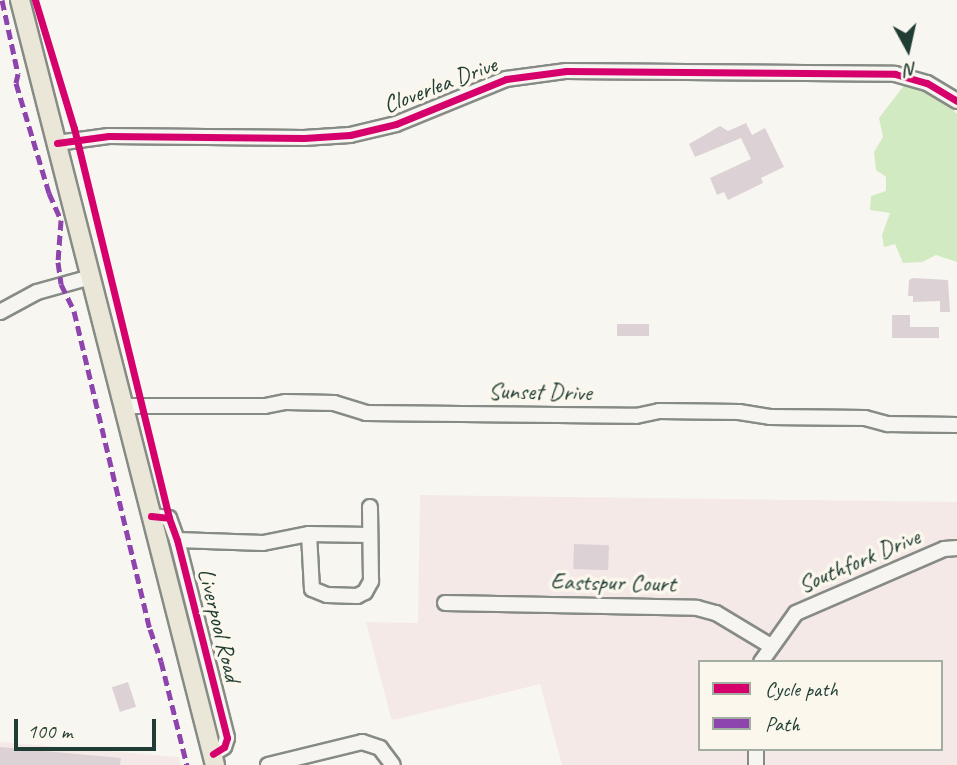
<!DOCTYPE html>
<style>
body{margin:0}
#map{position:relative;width:957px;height:765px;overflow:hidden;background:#f8f6f0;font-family:Caveat,sans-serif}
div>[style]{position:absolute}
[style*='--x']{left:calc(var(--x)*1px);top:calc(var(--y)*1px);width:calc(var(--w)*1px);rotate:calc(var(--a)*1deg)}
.built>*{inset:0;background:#f4e9e7}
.green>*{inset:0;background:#d2eac2}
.building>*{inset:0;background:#dcd2d5;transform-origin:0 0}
.roads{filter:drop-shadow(2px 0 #868b86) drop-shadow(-2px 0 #868b86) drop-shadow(0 2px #868b86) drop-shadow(0 -2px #868b86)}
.minor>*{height:14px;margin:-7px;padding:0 7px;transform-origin:7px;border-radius:7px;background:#f6f5f1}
.major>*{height:18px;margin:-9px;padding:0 9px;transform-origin:9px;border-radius:9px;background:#ebe7d8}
.quiet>*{height:5px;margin-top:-2.5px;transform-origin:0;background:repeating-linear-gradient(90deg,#8e44ad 0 10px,transparent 0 15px)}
.cycleway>*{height:7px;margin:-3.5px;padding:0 3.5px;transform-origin:3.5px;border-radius:3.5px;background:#d6006c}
span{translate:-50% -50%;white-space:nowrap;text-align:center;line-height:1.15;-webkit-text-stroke:7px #fbf7ec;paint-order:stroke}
.street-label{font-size:24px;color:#1f3d34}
.legend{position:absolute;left:698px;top:660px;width:245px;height:91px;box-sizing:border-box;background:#fbf7ec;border:2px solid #a3ada2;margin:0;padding:9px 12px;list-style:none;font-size:21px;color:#1f3d34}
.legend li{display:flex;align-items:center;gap:14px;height:35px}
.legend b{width:35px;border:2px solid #a3ada2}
.north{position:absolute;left:873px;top:14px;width:70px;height:70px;-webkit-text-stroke:5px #fbf7ec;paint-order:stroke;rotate:172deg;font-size:19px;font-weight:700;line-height:28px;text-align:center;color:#1f3d34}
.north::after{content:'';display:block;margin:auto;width:24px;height:32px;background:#1f3d34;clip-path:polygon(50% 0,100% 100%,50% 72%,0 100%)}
.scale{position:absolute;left:14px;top:719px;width:142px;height:32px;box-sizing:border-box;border:4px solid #1f3d34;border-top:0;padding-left:9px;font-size:21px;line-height:24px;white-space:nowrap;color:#1f3d34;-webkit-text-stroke:5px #fbf7ec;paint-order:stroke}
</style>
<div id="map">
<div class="built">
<div style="clip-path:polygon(evenodd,420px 495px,957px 502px,957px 765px,562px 765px,540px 684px,394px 720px,391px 718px,366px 622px,418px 623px,420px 495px,700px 662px,941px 662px,941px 749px,700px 749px,700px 662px)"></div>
<div style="clip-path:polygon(0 742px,179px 757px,180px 765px,0 765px)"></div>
</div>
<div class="green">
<div style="clip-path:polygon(906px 83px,949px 105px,957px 114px,957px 262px,936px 255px,922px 262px,903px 263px,895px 244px,884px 247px,882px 235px,890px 213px,870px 210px,871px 196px,886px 191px,886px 177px,876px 170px,874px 152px,883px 137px,879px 118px)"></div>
</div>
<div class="building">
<div style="clip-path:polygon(746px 123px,752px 135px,765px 128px,784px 167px,761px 178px,763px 183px,728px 200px,724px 192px,717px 195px,710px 178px,751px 159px,741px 138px,695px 157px,689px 144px,720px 126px,728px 131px)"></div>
<div style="clip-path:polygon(913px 278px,948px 280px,950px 312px,940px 312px,940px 301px,913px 302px,913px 296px,908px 296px,909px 280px)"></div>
<div style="clip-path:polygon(892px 315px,910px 315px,910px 327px,939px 327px,939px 338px,892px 338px)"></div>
<div style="left:617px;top:324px;width:32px;height:12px"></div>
<div style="left:574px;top:544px;width:35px;height:25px;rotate:2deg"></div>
<div style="left:128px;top:682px;width:26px;height:17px;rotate:72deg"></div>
<div style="clip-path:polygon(0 747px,121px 758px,120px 765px,0 765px)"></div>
</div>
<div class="roads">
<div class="minor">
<div style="--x:57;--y:143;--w:52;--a:-7.7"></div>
<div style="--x:109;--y:136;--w:195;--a:0.6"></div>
<div style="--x:304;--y:138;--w:46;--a:-3.7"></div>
<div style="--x:350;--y:135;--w:47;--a:-13.4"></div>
<div style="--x:396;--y:124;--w:119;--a:-22.2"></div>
<div style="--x:506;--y:79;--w:61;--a:-7.6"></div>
<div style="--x:566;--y:71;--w:329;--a:0.5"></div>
<div style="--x:895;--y:74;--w:33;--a:16"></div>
<div style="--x:927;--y:83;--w:35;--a:31"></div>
<div style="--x:0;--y:312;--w:42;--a:-28.4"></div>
<div style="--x:37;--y:292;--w:56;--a:-15.5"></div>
<div style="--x:124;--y:406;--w:141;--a:0"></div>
<div style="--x:265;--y:406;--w:21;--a:-11"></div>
<div style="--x:286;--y:402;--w:48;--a:1.2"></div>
<div style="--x:334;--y:403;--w:34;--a:17"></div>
<div style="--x:366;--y:413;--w:270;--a:0.6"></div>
<div style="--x:636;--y:416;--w:24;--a:-12"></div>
<div style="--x:659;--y:411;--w:80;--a:0.7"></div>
<div style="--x:739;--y:412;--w:31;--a:9"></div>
<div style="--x:770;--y:417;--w:95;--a:0.6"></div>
<div style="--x:865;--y:418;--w:24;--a:15"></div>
<div style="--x:888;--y:424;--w:69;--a:0.8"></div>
<div style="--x:151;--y:516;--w:18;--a:6"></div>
<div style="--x:169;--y:518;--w:23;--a:70"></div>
<div style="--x:177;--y:540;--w:204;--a:75.8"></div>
<div style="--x:227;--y:738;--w:9;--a:108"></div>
<div style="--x:224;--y:747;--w:13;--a:148"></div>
<div style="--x:309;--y:534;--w:55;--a:86.9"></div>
<div style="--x:312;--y:589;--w:16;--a:22"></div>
<div style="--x:327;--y:595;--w:30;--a:2"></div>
<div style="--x:357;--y:596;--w:9;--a:-27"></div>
<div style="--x:365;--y:592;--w:13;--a:-61"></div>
<div style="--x:371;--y:581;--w:74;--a:-90.8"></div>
<div style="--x:177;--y:540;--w:86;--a:2"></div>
<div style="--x:263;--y:543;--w:47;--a:-11.1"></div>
<div style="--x:309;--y:534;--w:60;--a:1"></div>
<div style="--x:445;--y:603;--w:252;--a:1.1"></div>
<div style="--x:697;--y:608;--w:20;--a:15"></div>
<div style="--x:716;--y:613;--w:64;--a:31"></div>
<div style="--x:761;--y:662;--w:60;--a:-54.5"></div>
<div style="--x:796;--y:613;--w:161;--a:-23.4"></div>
<div style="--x:944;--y:549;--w:13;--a:-4"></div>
<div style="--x:268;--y:765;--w:97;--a:-13.7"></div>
<div style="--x:362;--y:742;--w:19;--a:18"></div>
<div style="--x:380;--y:748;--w:21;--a:53"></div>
<div style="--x:756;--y:765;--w:16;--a:-90"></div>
</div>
<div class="major">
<div style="--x:20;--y:0;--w:789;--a:75.7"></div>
</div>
</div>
<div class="quiet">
<div style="--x:2;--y:0;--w:76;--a:77.8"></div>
<div style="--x:18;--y:74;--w:9;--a:103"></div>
<div style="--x:16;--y:83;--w:115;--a:73.3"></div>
<div style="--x:49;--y:193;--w:30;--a:66"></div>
<div style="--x:61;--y:220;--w:42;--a:94.1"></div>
<div style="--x:58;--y:262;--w:22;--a:82"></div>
<div style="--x:61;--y:284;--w:30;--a:64"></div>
<div style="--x:74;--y:311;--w:327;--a:76.6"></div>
<div style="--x:150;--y:629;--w:34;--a:71"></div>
<div style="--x:161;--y:661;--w:107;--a:76"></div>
</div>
<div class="cycleway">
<div style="--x:35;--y:0;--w:134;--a:73.1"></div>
<div style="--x:74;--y:128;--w:401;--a:76.3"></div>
<div style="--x:57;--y:143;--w:52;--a:-7.7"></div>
<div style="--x:109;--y:136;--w:195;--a:0.6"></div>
<div style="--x:304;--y:138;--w:46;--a:-3.7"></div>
<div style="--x:350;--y:135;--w:47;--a:-13.4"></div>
<div style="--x:396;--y:124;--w:119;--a:-22.2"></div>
<div style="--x:506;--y:79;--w:61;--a:-7.6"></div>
<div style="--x:566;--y:71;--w:329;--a:0.5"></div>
<div style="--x:895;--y:74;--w:33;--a:16"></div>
<div style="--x:927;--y:83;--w:35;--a:31"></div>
<div style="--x:151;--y:516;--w:18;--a:6"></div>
<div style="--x:169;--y:518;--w:23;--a:70"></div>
<div style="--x:177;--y:540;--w:204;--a:75.8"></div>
<div style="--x:227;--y:738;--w:9;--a:108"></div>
<div style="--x:224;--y:747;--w:13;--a:148"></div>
</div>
<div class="street-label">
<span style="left:440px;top:85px;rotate:-21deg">Cloverlea Drive</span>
<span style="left:540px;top:392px;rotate:1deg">Sunset Drive</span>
<span style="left:859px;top:561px;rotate:-23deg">Southfork Drive</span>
<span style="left:613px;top:583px;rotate:1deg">Eastspur Court</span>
<span style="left:219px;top:625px;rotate:76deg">Liverpool Road</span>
</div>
<ul class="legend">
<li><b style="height:9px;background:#d6006c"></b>Cycle path</li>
<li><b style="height:9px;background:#8e44ad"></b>Path</li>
</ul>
<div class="north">N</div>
<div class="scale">100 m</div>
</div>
